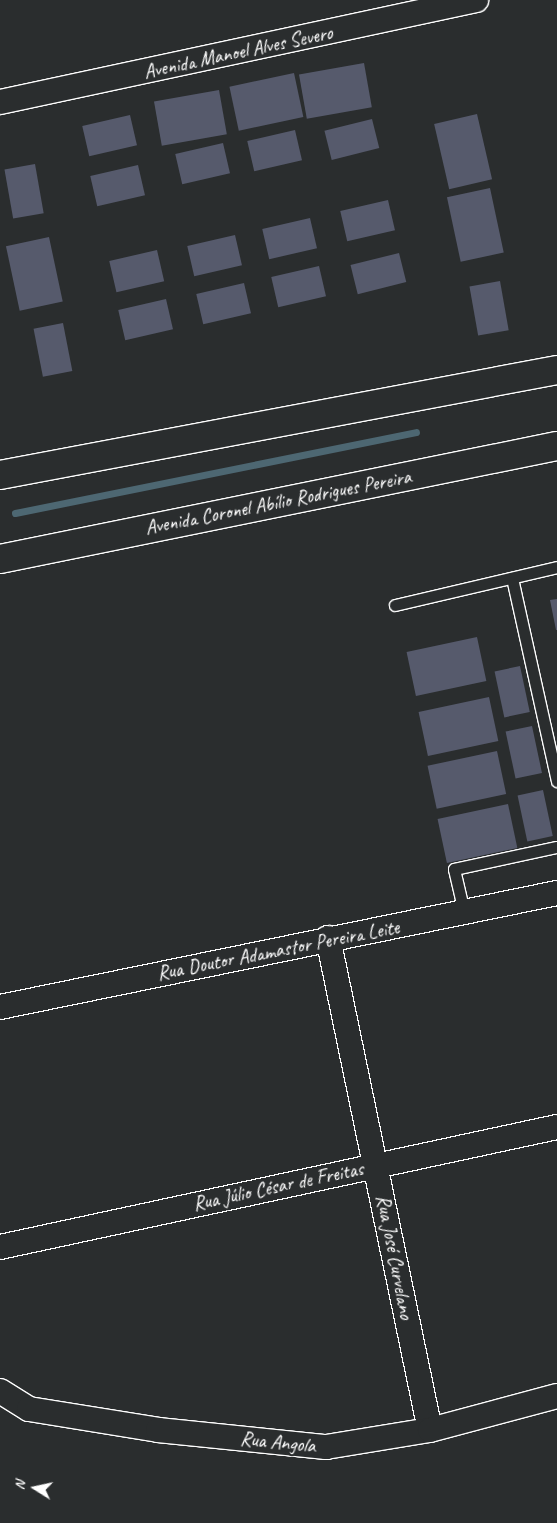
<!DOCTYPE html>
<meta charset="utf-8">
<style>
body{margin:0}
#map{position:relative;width:557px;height:1523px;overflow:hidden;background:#2a2d2e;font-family:Caveat,sans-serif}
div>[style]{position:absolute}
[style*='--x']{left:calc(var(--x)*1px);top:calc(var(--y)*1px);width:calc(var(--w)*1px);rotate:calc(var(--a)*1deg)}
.stream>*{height:7px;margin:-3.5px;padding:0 3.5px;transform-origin:3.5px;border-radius:3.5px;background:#4d6772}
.building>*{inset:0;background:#565a6c;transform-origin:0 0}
.roads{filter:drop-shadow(1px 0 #fff) drop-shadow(-1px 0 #fff) drop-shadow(0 1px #fff) drop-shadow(0 -1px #fff)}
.lane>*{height:11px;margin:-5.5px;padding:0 5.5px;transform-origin:5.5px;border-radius:5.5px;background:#2a2d2e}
.street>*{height:24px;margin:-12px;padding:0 12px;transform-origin:12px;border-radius:12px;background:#2a2d2e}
.secondary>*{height:28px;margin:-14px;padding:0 14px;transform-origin:14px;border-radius:14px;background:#2a2d2e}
span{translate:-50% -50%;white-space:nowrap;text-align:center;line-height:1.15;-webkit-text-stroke:4px #2a2d2e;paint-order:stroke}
.street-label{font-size:20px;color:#fff}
.north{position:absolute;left:10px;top:1463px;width:50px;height:50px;-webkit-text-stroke:4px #2a2d2e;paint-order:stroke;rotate:280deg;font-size:14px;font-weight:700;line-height:20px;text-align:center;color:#fff}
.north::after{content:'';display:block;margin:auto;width:18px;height:22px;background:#fff;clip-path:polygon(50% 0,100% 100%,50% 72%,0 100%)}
</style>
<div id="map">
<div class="stream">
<div style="--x:15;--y:513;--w:409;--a:-11.4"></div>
</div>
<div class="building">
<div style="left:364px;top:63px;width:45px;height:66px;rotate:80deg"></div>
<div style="left:294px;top:73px;width:45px;height:66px;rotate:78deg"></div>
<div style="left:219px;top:90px;width:45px;height:66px;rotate:80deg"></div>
<div style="left:477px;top:114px;width:67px;height:44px;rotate:77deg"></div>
<div style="left:130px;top:115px;width:31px;height:49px;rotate:77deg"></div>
<div style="left:372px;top:119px;width:30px;height:49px;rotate:76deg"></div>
<div style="left:295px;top:130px;width:31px;height:49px;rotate:77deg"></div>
<div style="left:223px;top:143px;width:31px;height:49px;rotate:77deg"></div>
<div style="left:35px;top:164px;width:50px;height:31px;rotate:80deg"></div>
<div style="left:138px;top:165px;width:31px;height:49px;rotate:77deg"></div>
<div style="left:490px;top:188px;width:66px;height:44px;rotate:78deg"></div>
<div style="left:388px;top:200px;width:31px;height:49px;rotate:77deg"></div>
<div style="left:310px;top:218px;width:31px;height:49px;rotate:77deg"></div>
<div style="left:235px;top:235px;width:31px;height:49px;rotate:77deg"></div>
<div style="left:49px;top:237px;width:66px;height:44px;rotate:78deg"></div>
<div style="left:157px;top:250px;width:32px;height:49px;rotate:77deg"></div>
<div style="left:399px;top:253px;width:30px;height:50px;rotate:76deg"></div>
<div style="left:319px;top:266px;width:31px;height:49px;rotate:77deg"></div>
<div style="left:500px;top:281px;width:50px;height:31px;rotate:80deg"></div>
<div style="left:244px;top:283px;width:31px;height:49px;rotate:77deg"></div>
<div style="left:166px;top:299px;width:31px;height:49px;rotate:77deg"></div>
<div style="left:63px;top:323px;width:49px;height:30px;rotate:79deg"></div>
<div style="clip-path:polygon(557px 599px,557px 630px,556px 630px,550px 600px)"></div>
<div style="left:477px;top:637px;width:45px;height:72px;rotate:78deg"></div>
<div style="left:520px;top:666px;width:47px;height:26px;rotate:78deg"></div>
<div style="left:489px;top:697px;width:45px;height:72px;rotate:78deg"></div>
<div style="left:532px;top:726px;width:48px;height:27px;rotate:78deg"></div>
<div style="left:497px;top:751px;width:44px;height:71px;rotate:78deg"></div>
<div style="left:543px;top:790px;width:47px;height:26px;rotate:78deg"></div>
<div style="left:508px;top:804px;width:45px;height:72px;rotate:78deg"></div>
</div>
<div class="roads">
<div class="lane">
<div style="--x:512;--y:578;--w:208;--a:77.5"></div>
<div style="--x:395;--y:605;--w:166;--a:-13.2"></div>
<div style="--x:464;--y:912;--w:44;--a:-103.1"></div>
<div style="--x:454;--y:869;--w:105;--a:-12.1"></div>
</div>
<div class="street">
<div style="--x:0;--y:102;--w:487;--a:-12.1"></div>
<div style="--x:328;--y:938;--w:502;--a:78.29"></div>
<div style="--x:0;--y:1007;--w:569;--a:-11.57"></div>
<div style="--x:0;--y:1247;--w:570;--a:-12.16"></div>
<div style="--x:0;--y:1391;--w:34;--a:32"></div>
<div style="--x:29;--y:1409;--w:131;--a:9.2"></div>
<div style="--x:158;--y:1430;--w:169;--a:5.8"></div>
<div style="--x:326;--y:1447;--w:105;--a:-9.3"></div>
<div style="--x:430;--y:1430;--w:131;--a:-15"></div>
</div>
<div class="secondary">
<div style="--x:0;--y:475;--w:567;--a:-10.68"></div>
<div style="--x:0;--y:559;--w:568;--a:-11.47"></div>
</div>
</div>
<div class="street-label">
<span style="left:238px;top:52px;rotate:-12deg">Avenida Manoel Alves Severo</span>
<span style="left:278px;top:502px;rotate:-11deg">Avenida Coronel Abílio Rodrigues Pereira</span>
<span style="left:278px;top:950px;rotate:-11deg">Rua Doutor Adamastor Pereira Leite</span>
<span style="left:278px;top:1186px;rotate:-12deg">Rua Júlio César de Freitas</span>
<span style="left:395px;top:1257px;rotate:79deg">Rua José Curvelano</span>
<span style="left:278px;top:1442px;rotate:6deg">Rua Angola</span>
</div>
<div class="north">N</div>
</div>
